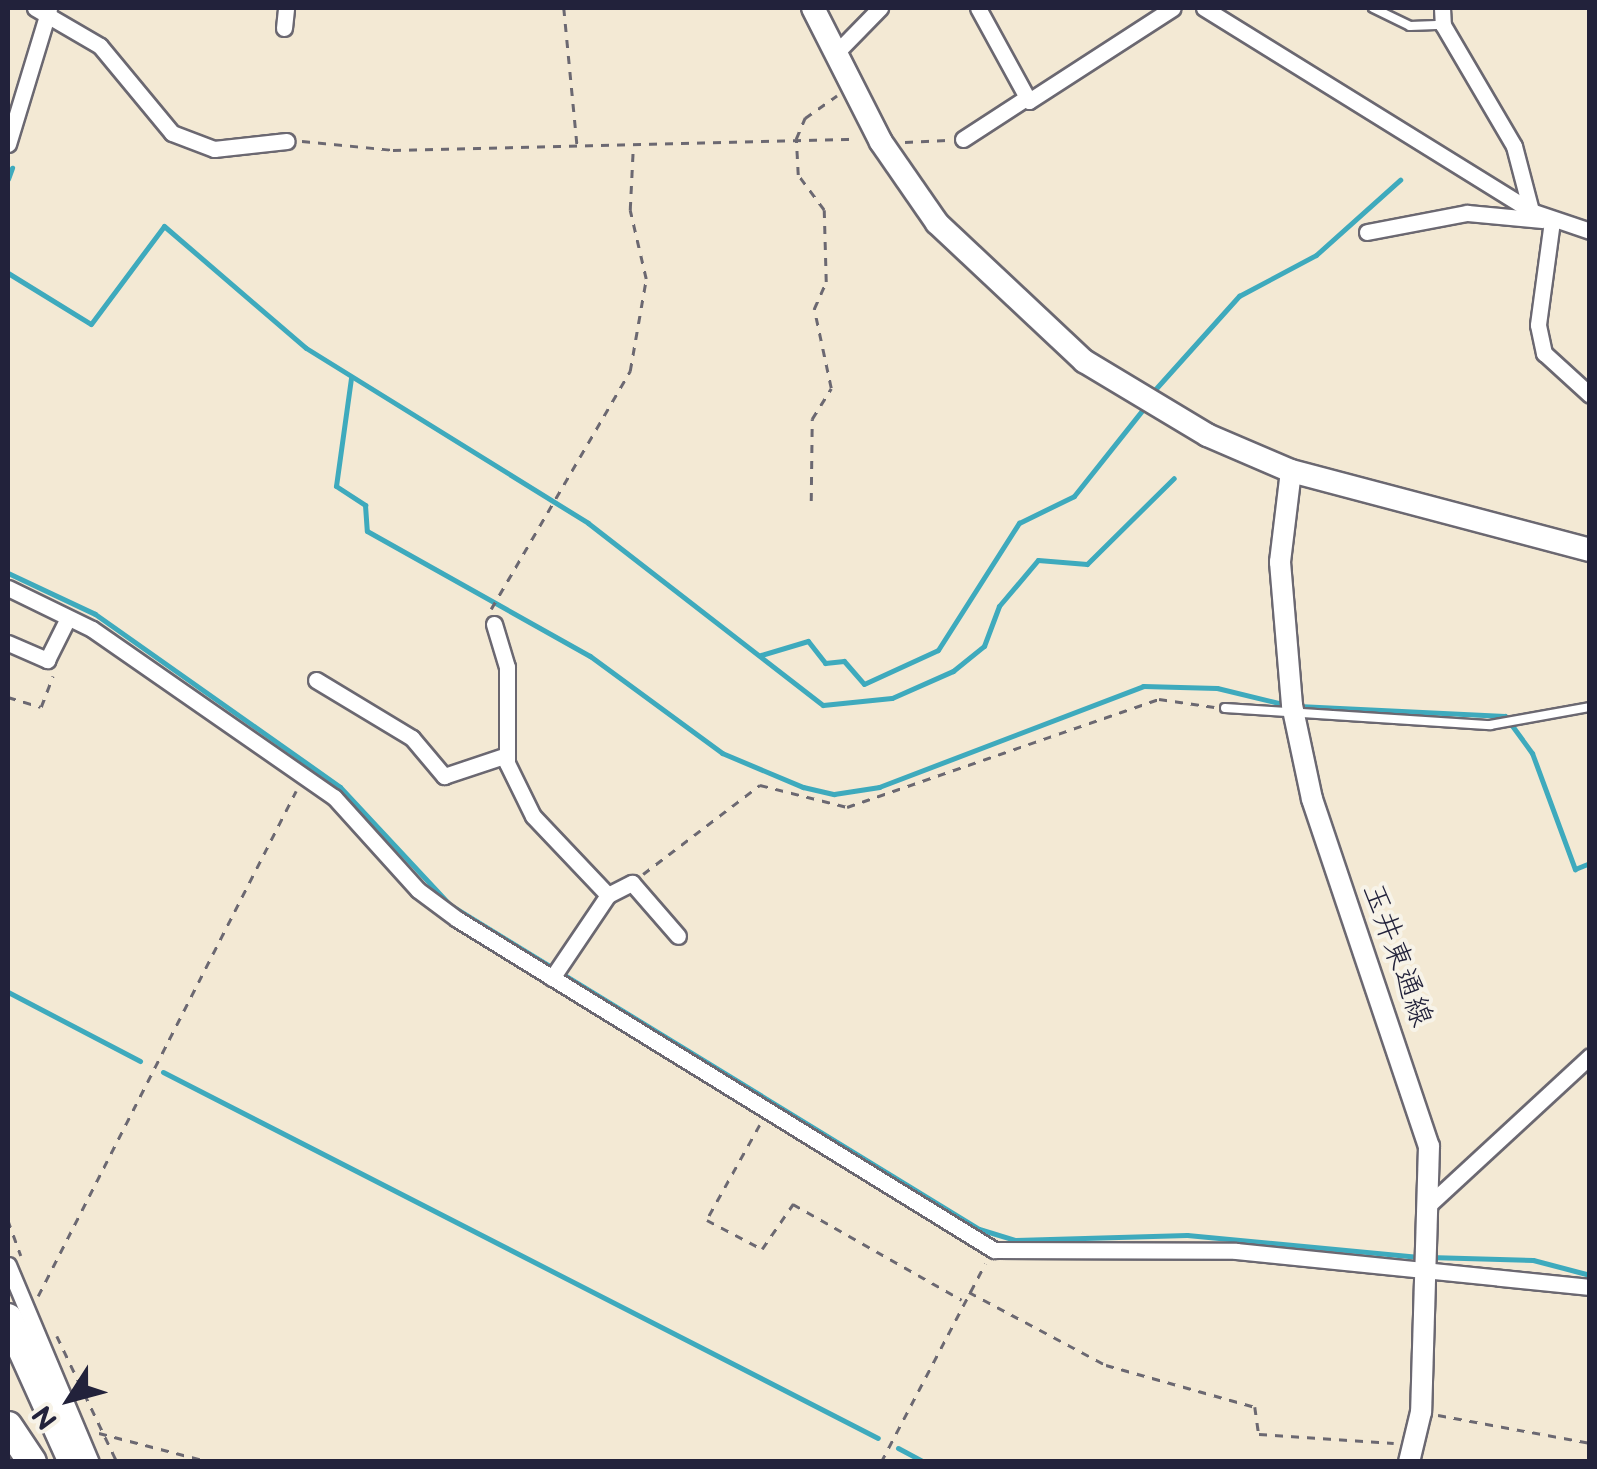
<!DOCTYPE html>
<meta charset="utf-8">
<style>
body{margin:0}
#map{position:relative;width:1597px;height:1469px;overflow:hidden;background:#f3e9d4;font-family:"Balsamiq Sans","Klee One",sans-serif}
div>[style]{position:absolute}
[style*='--x']{left:calc(var(--x)*1px);top:calc(var(--y)*1px);width:calc(var(--w)*1px);rotate:calc(var(--a)*1deg)}
.stream>*{height:5px;margin:-2.5px;padding:0 2.5px;transform-origin:2.5px;border-radius:2.5px;background:#3eaabd}
.path>*{height:2.5px;margin-top:-1.25px;transform-origin:0;background:repeating-linear-gradient(90deg,#6b6871 0 8px,transparent 0 16px)}
.roads{filter:drop-shadow(2px 0 #6b6871) drop-shadow(-2px 0 #6b6871) drop-shadow(0 2px #6b6871) drop-shadow(0 -2px #6b6871)}
.lane>*{height:8px;margin:-4px;padding:0 4px;transform-origin:4px;border-radius:4px;background:#fff}
.street>*{height:15px;margin:-7.5px;padding:0 7.5px;transform-origin:7.5px;border-radius:7.5px;background:#fff}
.secondary>*{height:20px;margin:-10px;padding:0 10px;transform-origin:10px;border-radius:10px;background:#fff}
.primary>*{height:22px;margin:-11px;padding:0 11px;transform-origin:11px;border-radius:11px;background:#fff}
.highway>*{height:28px;margin:-14px;padding:0 14px;transform-origin:14px;border-radius:14px;background:#fff}
span{translate:-50% -50%;white-space:nowrap;text-align:center;line-height:1.15;-webkit-text-stroke:8px #f7f3e8;paint-order:stroke}
.street-label{font-size:30px;color:#22223b}
.frame{position:absolute;inset:0;border:10px solid #22223b;pointer-events:none}
.north{position:absolute;left:20px;top:1349px;width:100px;height:100px;-webkit-text-stroke:8px #f7f3e8;paint-order:stroke;rotate:234deg;font-size:28px;font-weight:700;line-height:40px;text-align:center;color:#22223b}
.north::after{content:'';display:block;margin:auto;width:35px;height:45px;background:#22223b;clip-path:polygon(50% 0,100% 100%,50% 72%,0 100%)}
</style>
<div id="map">
<div class="stream">
<div style="--x:8;--y:179;--w:12;--a:-70"></div>
<div style="--x:8;--y:273;--w:97;--a:31.6"></div>
<div style="--x:91;--y:324;--w:122;--a:-53.3"></div>
<div style="--x:164;--y:226;--w:187;--a:40.7"></div>
<div style="--x:306;--y:348;--w:332;--a:31.8"></div>
<div style="--x:588;--y:523;--w:297;--a:37.8"></div>
<div style="--x:823;--y:705;--w:69;--a:-5.8"></div>
<div style="--x:892;--y:698;--w:67;--a:-23.9"></div>
<div style="--x:953;--y:671;--w:40;--a:-39"></div>
<div style="--x:984;--y:646;--w:43;--a:-69.4"></div>
<div style="--x:999;--y:606;--w:60;--a:-49.7"></div>
<div style="--x:1038;--y:560;--w:49;--a:4.7"></div>
<div style="--x:1087;--y:564;--w:122;--a:-44.7"></div>
<div style="--x:351;--y:378;--w:109;--a:97.9"></div>
<div style="--x:336;--y:486;--w:35;--a:33"></div>
<div style="--x:365;--y:505;--w:26;--a:86"></div>
<div style="--x:367;--y:531;--w:256;--a:29.3"></div>
<div style="--x:590;--y:656;--w:164;--a:36.3"></div>
<div style="--x:722;--y:753;--w:88;--a:22.8"></div>
<div style="--x:803;--y:787;--w:32;--a:13"></div>
<div style="--x:834;--y:794;--w:46;--a:-8.8"></div>
<div style="--x:879;--y:787;--w:283;--a:-20.9"></div>
<div style="--x:1143;--y:686;--w:74;--a:1.5"></div>
<div style="--x:1217;--y:688;--w:72;--a:13.7"></div>
<div style="--x:1151;--y:394;--w:132;--a:-48.1"></div>
<div style="--x:1239;--y:296;--w:87;--a:-28"></div>
<div style="--x:1316;--y:255;--w:113;--a:-41.8"></div>
<div style="--x:8;--y:573;--w:96;--a:25.2"></div>
<div style="--x:95;--y:614;--w:300;--a:35.2"></div>
<div style="--x:340;--y:787;--w:161;--a:47"></div>
<div style="--x:450;--y:905;--w:620;--a:31.49"></div>
<div style="--x:979;--y:1229;--w:39;--a:17"></div>
<div style="--x:1016;--y:1240;--w:171;--a:-1.7"></div>
<div style="--x:1187;--y:1235;--w:233;--a:5.4"></div>
<div style="--x:761;--y:655;--w:49;--a:-16.6"></div>
<div style="--x:808;--y:641;--w:28;--a:52"></div>
<div style="--x:825;--y:663;--w:19;--a:-6"></div>
<div style="--x:844;--y:661;--w:30;--a:49"></div>
<div style="--x:864;--y:684;--w:81;--a:-24.7"></div>
<div style="--x:938;--y:650;--w:151;--a:-57.5"></div>
<div style="--x:1019;--y:523;--w:61;--a:-26.1"></div>
<div style="--x:1074;--y:496;--w:112;--a:-51.5"></div>
<div style="--x:1298;--y:706;--w:207;--a:2.8"></div>
<div style="--x:1505;--y:716;--w:46;--a:53.9"></div>
<div style="--x:1532;--y:753;--w:124;--a:69.7"></div>
<div style="--x:1575;--y:869;--w:16;--a:-22"></div>
<div style="--x:8;--y:992;--w:149;--a:27.6"></div>
<div style="--x:163;--y:1072;--w:803;--a:27.11"></div>
<div style="--x:1429;--y:1257;--w:104;--a:1.7"></div>
<div style="--x:1533;--y:1260;--w:59;--a:14.7"></div>
<div style="--x:898;--y:1448;--w:30;--a:28"></div>
</div>
<div class="path">
<div style="--x:564;--y:8;--w:137;--a:84.5"></div>
<div style="--x:302;--y:141;--w:91;--a:5.6"></div>
<div style="--x:393;--y:150;--w:464;--a:-1.4"></div>
<div style="--x:905;--y:142;--w:42;--a:-2.7"></div>
<div style="--x:811;--y:501;--w:82;--a:-89.3"></div>
<div style="--x:812;--y:419;--w:36;--a:-58"></div>
<div style="--x:831;--y:388;--w:81;--a:-102.1"></div>
<div style="--x:814;--y:309;--w:30;--a:-66"></div>
<div style="--x:826;--y:282;--w:72;--a:-91.6"></div>
<div style="--x:824;--y:210;--w:44;--a:-126.6"></div>
<div style="--x:798;--y:175;--w:36;--a:-93"></div>
<div style="--x:796;--y:139;--w:23;--a:-67"></div>
<div style="--x:805;--y:118;--w:39;--a:-35"></div>
<div style="--x:491;--y:609;--w:276;--a:-59.7"></div>
<div style="--x:630;--y:371;--w:93;--a:-80.1"></div>
<div style="--x:646;--y:279;--w:71;--a:-103.1"></div>
<div style="--x:630;--y:210;--w:61;--a:-87.2"></div>
<div style="--x:8;--y:697;--w:34;--a:17"></div>
<div style="--x:41;--y:707;--w:33;--a:-69"></div>
<div style="--x:643;--y:874;--w:147;--a:-37.3"></div>
<div style="--x:760;--y:785;--w:90;--a:14.2"></div>
<div style="--x:847;--y:807;--w:330;--a:-19.1"></div>
<div style="--x:1159;--y:699;--w:56;--a:8.3"></div>
<div style="--x:760;--y:1125;--w:109;--a:119.2"></div>
<div style="--x:707;--y:1220;--w:62;--a:27.8"></div>
<div style="--x:762;--y:1249;--w:55;--a:-55.4"></div>
<div style="--x:793;--y:1204;--w:194;--a:29.6"></div>
<div style="--x:8;--y:1220;--w:38;--a:70"></div>
<div style="--x:969;--y:1292;--w:155;--a:28.1"></div>
<div style="--x:1106;--y:1365;--w:155;--a:15.7"></div>
<div style="--x:1255;--y:1407;--w:27;--a:82"></div>
<div style="--x:1259;--y:1434;--w:135;--a:3.8"></div>
<div style="--x:38;--y:1296;--w:567;--a:-62.94"></div>
<div style="--x:57;--y:1336;--w:140;--a:64.5"></div>
<div style="--x:1438;--y:1415;--w:155;--a:10.4"></div>
<div style="--x:99;--y:1433;--w:115;--a:14.6"></div>
<div style="--x:881;--y:1462;--w:224;--a:-62.3"></div>
</div>
<div class="roads">
<div class="lane">
<div style="--x:1373;--y:8;--w:41;--a:25.9"></div>
<div style="--x:1410;--y:26;--w:33;--a:-2"></div>
<div style="--x:1225;--y:708;--w:266;--a:3.7"></div>
<div style="--x:1490;--y:725;--w:102;--a:-10.2"></div>
</div>
<div class="street">
<div style="--x:35;--y:8;--w:75;--a:30.3"></div>
<div style="--x:100;--y:46;--w:113;--a:50.4"></div>
<div style="--x:172;--y:133;--w:45;--a:20.9"></div>
<div style="--x:214;--y:149;--w:73;--a:-6.3"></div>
<div style="--x:978;--y:8;--w:106;--a:61.3"></div>
<div style="--x:1029;--y:101;--w:171;--a:-32.9"></div>
<div style="--x:1204;--y:8;--w:385;--a:31.8"></div>
<div style="--x:1531;--y:211;--w:62;--a:18.7"></div>
<div style="--x:1442;--y:8;--w:17;--a:87"></div>
<div style="--x:1443;--y:25;--w:140;--a:59.6"></div>
<div style="--x:1514;--y:146;--w:67;--a:75.3"></div>
<div style="--x:284;--y:28;--w:20;--a:-84"></div>
<div style="--x:834;--y:55;--w:66;--a:-45.6"></div>
<div style="--x:963;--y:139;--w:72;--a:-33"></div>
<div style="--x:8;--y:144;--w:141;--a:-73.1"></div>
<div style="--x:1552;--y:221;--w:105;--a:97.7"></div>
<div style="--x:1538;--y:325;--w:29;--a:78"></div>
<div style="--x:1544;--y:353;--w:62;--a:42.4"></div>
<div style="--x:1367;--y:232;--w:102;--a:-10.8"></div>
<div style="--x:1467;--y:213;--w:76;--a:5.3"></div>
<div style="--x:8;--y:588;--w:93;--a:26"></div>
<div style="--x:92;--y:629;--w:295;--a:34.8"></div>
<div style="--x:334;--y:797;--w:125;--a:47.9"></div>
<div style="--x:418;--y:890;--w:49;--a:36.6"></div>
<div style="--x:457;--y:919;--w:631;--a:31.65"></div>
<div style="--x:994;--y:1250;--w:242;--a:0.2"></div>
<div style="--x:1236;--y:1251;--w:356;--a:5.8"></div>
<div style="--x:494;--y:624;--w:45;--a:73.2"></div>
<div style="--x:507;--y:667;--w:96;--a:90"></div>
<div style="--x:507;--y:763;--w:59;--a:63.9"></div>
<div style="--x:533;--y:816;--w:109;--a:46.5"></div>
<div style="--x:8;--y:643;--w:43;--a:23.6"></div>
<div style="--x:47;--y:660;--w:47;--a:-63.4"></div>
<div style="--x:316;--y:680;--w:112;--a:31.1"></div>
<div style="--x:412;--y:738;--w:50;--a:49.9"></div>
<div style="--x:444;--y:776;--w:66;--a:-18.4"></div>
<div style="--x:552;--y:978;--w:100;--a:-56"></div>
<div style="--x:608;--y:895;--w:27;--a:-27"></div>
<div style="--x:632;--y:883;--w:70;--a:49"></div>
<div style="--x:1432;--y:1202;--w:215;--a:-42.7"></div>
<div style="--x:8;--y:1265;--w:214;--a:67.2"></div>
</div>
<div class="secondary">
<div style="--x:1291;--y:471;--w:92;--a:96.9"></div>
<div style="--x:1280;--y:562;--w:144;--a:85.2"></div>
<div style="--x:1292;--y:705;--w:96;--a:78"></div>
<div style="--x:1312;--y:799;--w:366;--a:71.4"></div>
<div style="--x:1429;--y:1146;--w:266;--a:91.7"></div>
<div style="--x:1421;--y:1412;--w:51;--a:103.5"></div>
</div>
<div class="primary">
<div style="--x:813;--y:8;--w:150;--a:63.1"></div>
<div style="--x:881;--y:142;--w:98;--a:55.3"></div>
<div style="--x:937;--y:223;--w:202;--a:43.2"></div>
<div style="--x:1084;--y:361;--w:144;--a:31"></div>
<div style="--x:1207;--y:435;--w:91;--a:23.2"></div>
<div style="--x:1291;--y:471;--w:309;--a:14.8"></div>
</div>
<div class="highway">
<div style="--x:8;--y:1318;--w:158;--a:65.7"></div>
<div style="--x:8;--y:1426;--w:43;--a:56.3"></div>
</div>
</div>
<div class="street-label">
<span style="left:1397px;top:955px;rotate:70deg">玉井東通線</span>
</div>
<div class="frame"></div>
<div class="north">N</div>
</div>
